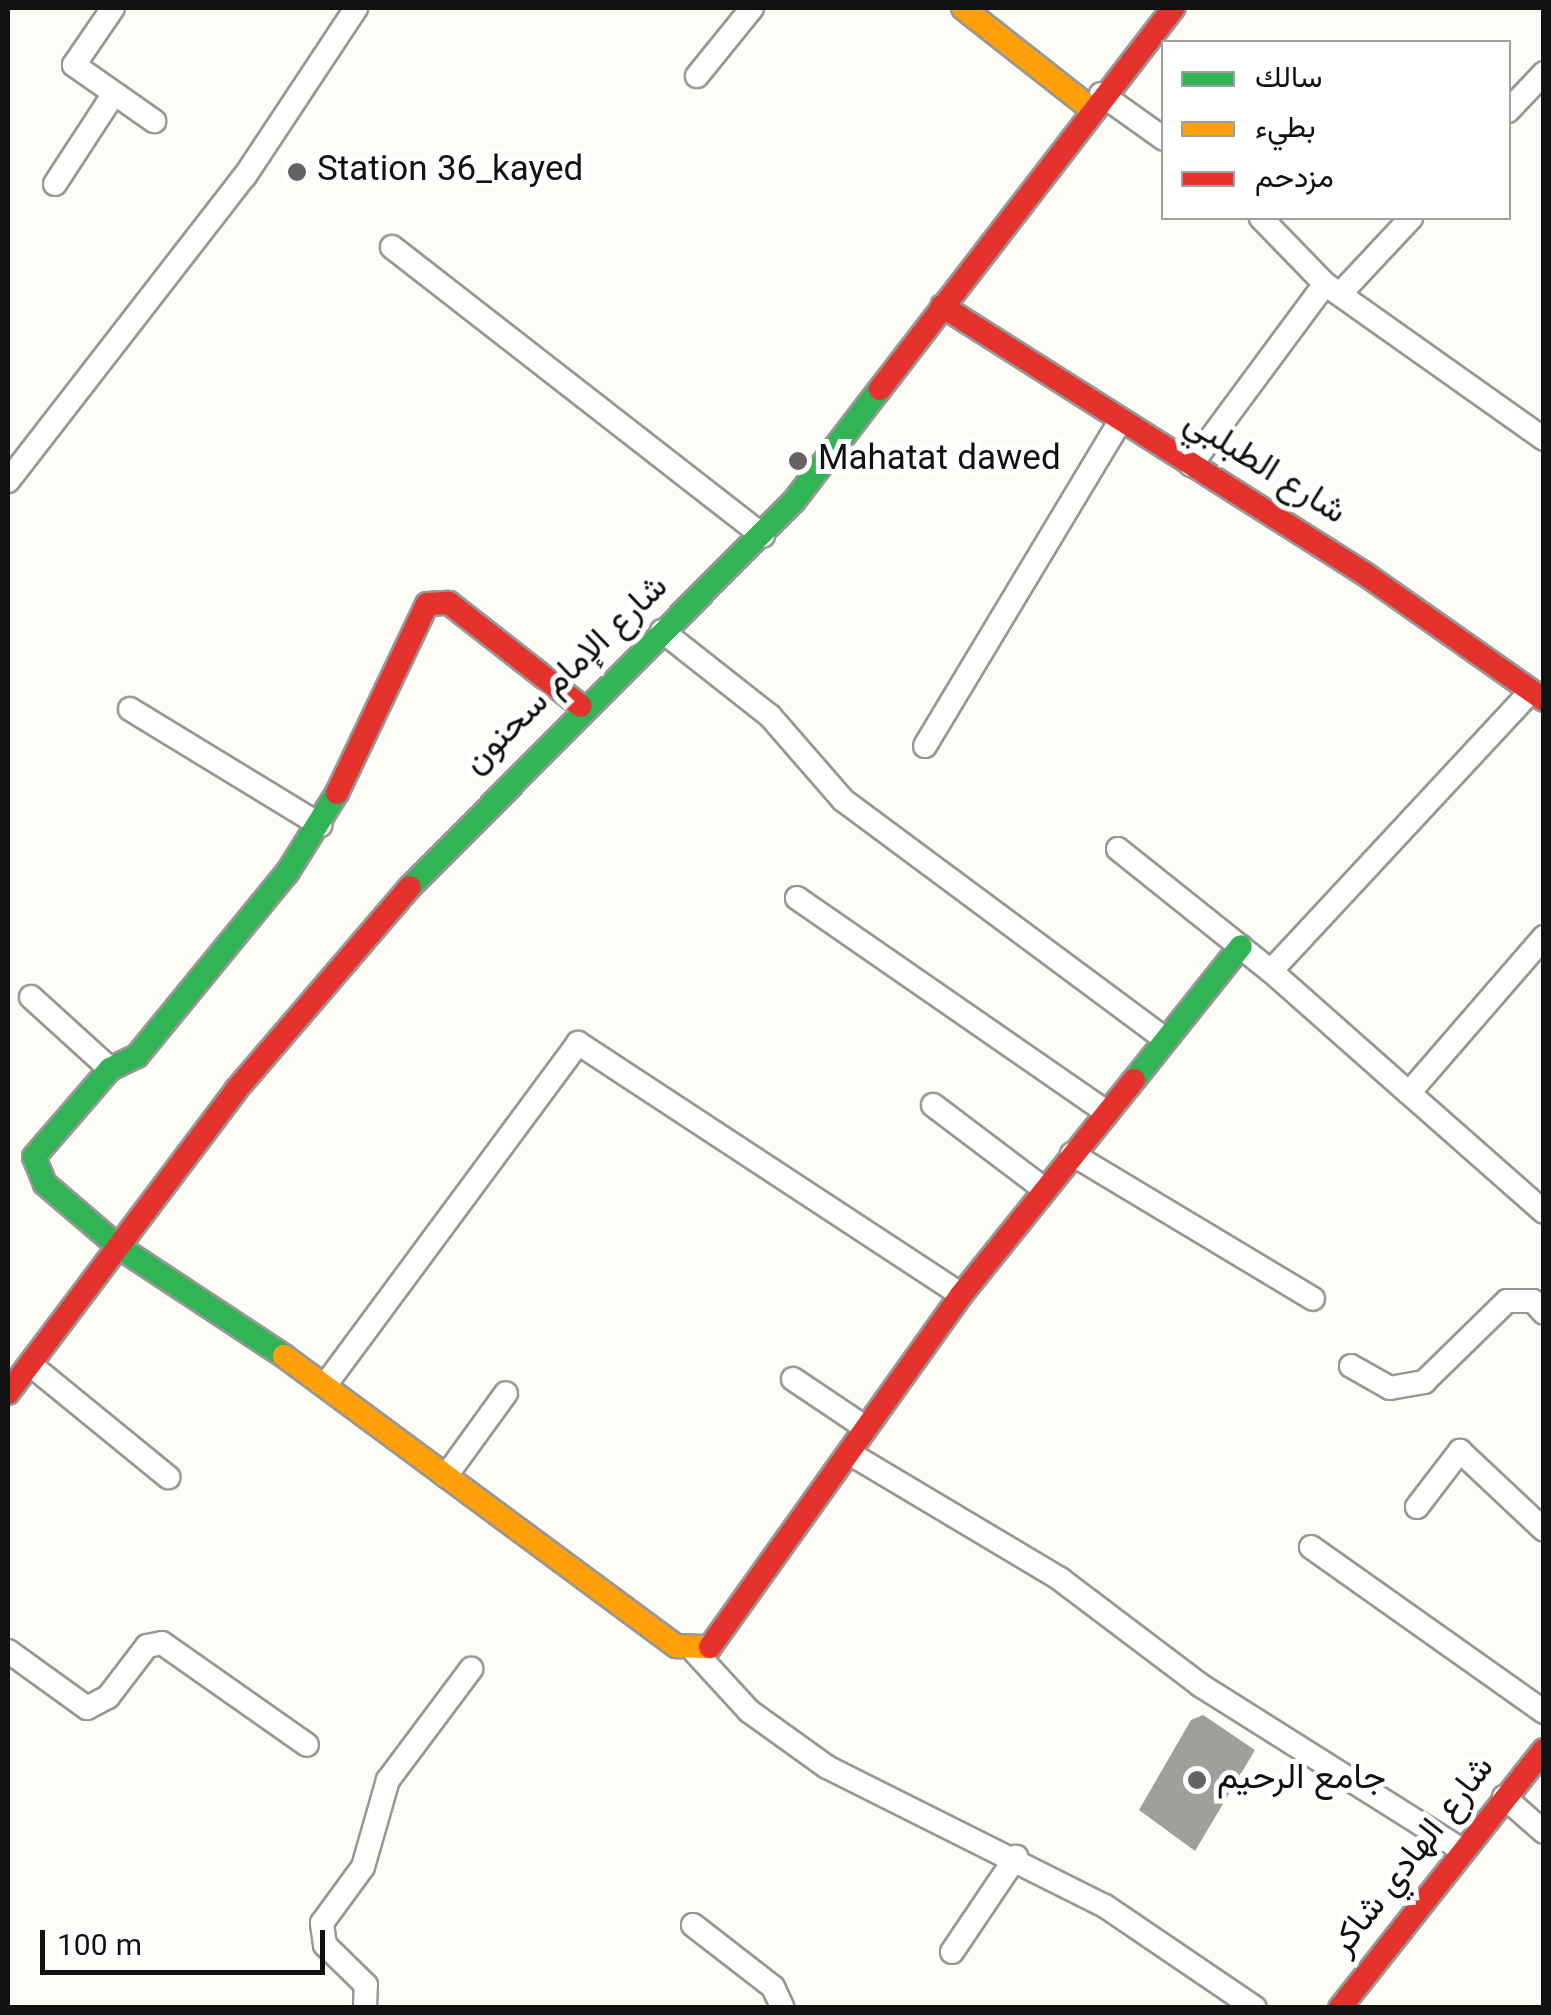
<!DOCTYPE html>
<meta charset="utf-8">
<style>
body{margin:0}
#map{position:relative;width:1551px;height:2015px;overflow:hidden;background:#fdfcf7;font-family:Georgia,Vazirmatn,serif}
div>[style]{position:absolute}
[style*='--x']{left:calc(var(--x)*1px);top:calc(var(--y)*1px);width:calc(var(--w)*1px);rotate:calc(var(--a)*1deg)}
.building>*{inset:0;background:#a19f9c}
.roads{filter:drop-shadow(2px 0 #979795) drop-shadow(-2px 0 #979795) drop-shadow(0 2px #979795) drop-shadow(0 -2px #979795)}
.street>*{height:22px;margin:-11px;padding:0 11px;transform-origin:11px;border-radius:11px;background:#fffffe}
.fast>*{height:22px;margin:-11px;padding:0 11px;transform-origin:11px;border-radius:11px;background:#30b455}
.slow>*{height:22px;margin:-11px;padding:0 11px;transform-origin:11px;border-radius:11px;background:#ff9f0a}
.jam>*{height:22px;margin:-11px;padding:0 11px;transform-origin:11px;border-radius:11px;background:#e5322d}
.dots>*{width:28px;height:28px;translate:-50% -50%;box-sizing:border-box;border:5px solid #fff;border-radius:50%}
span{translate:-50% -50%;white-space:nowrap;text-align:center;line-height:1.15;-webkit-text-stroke:10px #fff;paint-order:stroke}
.poi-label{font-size:35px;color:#111}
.left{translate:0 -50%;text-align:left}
.street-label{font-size:35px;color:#111}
.frame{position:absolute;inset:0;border:10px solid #111;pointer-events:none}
.legend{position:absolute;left:1161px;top:40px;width:350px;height:180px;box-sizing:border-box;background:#fff;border:2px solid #a0a0a0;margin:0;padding:12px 18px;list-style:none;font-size:30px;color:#111}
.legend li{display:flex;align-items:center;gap:20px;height:50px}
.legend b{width:50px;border:2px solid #a0a0a0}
.scale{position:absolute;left:40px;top:1930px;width:285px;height:45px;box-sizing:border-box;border:5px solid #111;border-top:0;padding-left:12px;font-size:30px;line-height:35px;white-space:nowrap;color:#111;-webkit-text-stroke:8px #fff;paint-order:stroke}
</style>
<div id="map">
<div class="building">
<div style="clip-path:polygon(1203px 1715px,1255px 1750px,1195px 1851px,1139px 1810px,1191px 1720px)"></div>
</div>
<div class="roads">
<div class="street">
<div style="--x:113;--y:8;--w:69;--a:124.4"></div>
<div style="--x:74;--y:65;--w:98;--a:35"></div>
<div style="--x:697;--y:76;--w:87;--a:-51"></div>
<div style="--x:1101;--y:94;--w:77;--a:35.5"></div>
<div style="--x:1508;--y:111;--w:52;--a:-46.5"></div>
<div style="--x:55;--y:184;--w:106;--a:-56.9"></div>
<div style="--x:1261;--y:218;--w:92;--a:45.9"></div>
<div style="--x:1325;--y:284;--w:268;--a:35.3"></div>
<div style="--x:392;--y:247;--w:470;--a:37.9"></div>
<div style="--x:1340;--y:294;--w:104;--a:-46.9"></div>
<div style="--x:1191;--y:465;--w:225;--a:-53.5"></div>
<div style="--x:8;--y:481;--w:386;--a:-52.2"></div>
<div style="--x:245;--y:176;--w:201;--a:-56.5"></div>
<div style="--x:662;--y:631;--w:137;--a:38.2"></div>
<div style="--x:770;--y:716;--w:111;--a:49"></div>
<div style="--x:843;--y:800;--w:402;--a:36.6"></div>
<div style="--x:130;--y:709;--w:223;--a:31.4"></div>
<div style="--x:925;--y:746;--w:380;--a:-59"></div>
<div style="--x:1118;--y:849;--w:196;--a:38.6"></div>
<div style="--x:1271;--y:971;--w:382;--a:-47.1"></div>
<div style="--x:797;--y:898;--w:376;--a:34.7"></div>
<div style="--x:1544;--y:937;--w:206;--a:130.9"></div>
<div style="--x:1409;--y:1093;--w:180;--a:41.4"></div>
<div style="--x:1271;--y:971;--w:184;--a:41.5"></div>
<div style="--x:31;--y:997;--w:107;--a:42.3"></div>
<div style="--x:933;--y:1105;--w:139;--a:37.1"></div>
<div style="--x:1072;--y:1154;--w:281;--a:31"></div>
<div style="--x:32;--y:1366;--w:176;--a:39.2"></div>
<div style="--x:1351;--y:1366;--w:45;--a:29.4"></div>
<div style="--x:1390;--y:1388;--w:35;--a:-10"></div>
<div style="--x:1424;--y:1382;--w:116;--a:-44.3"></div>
<div style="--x:1507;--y:1301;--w:26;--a:0"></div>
<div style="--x:1533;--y:1301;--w:16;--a:47"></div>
<div style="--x:793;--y:1379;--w:88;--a:33.9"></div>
<div style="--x:326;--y:1384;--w:424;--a:-53.5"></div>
<div style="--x:578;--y:1043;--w:458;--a:33.3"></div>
<div style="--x:849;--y:1453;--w:246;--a:30.8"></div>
<div style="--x:1060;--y:1579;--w:176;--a:37.1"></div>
<div style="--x:1200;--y:1685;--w:307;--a:32.2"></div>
<div style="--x:446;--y:1476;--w:102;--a:-54.1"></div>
<div style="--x:1417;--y:1507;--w:71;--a:-52.5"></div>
<div style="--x:1460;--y:1451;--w:115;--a:43.2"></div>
<div style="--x:1311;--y:1547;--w:286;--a:35.3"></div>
<div style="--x:8;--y:1651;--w:97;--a:35.8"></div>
<div style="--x:87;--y:1708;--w:24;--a:-28"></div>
<div style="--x:108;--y:1697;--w:64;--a:-52.6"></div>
<div style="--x:147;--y:1646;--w:15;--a:-11"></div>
<div style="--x:162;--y:1643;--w:177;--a:35.1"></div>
<div style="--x:695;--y:1652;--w:80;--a:47.5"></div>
<div style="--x:749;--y:1711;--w:96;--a:35.7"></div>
<div style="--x:827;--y:1767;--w:311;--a:26.6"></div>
<div style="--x:1105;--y:1906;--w:181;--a:34.2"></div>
<div style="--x:1504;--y:1797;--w:53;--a:41.2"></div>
<div style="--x:693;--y:1925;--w:101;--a:37.8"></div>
<div style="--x:773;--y:1987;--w:23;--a:65"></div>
<div style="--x:952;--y:1952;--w:115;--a:-56"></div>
<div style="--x:365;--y:2008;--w:23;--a:-88"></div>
<div style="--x:366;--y:1985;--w:57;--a:-135.7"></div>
<div style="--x:325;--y:1945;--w:22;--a:-98"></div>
<div style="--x:322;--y:1923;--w:69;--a:-53.8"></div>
<div style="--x:363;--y:1867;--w:91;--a:-74"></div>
<div style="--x:388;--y:1780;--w:139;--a:-53.2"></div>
</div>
<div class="fast">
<div style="--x:410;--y:887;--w:544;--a:-45.15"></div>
<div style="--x:794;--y:501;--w:141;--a:-52.5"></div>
<div style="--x:1134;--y:1080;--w:171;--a:-51.4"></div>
<div style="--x:284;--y:1356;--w:196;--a:-146.6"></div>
<div style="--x:120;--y:1248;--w:99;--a:-139.5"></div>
<div style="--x:45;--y:1184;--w:29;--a:-112"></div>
<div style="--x:34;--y:1157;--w:116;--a:-49.2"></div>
<div style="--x:110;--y:1069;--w:30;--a:-26"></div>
<div style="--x:137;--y:1056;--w:237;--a:-50.7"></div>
<div style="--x:287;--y:873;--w:94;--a:-58"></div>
</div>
<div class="slow">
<div style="--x:963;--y:8;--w:162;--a:38.2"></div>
<div style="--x:284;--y:1356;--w:488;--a:36.5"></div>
<div style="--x:676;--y:1646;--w:34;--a:2"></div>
</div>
<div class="jam">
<div style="--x:942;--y:306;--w:501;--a:32.36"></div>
<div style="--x:1365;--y:574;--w:219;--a:35.1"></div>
<div style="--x:880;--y:389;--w:481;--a:-52.4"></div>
<div style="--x:337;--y:793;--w:209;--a:-64.5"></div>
<div style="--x:427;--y:604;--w:22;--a:-3"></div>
<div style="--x:449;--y:603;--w:167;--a:38"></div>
<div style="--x:8;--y:1393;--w:379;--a:-53"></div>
<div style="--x:236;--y:1090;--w:267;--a:-49.4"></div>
<div style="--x:710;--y:1647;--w:432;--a:-54.5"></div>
<div style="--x:961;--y:1295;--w:276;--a:-51.2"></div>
<div style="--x:1340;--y:2008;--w:329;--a:-51.7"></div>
</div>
</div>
<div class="dots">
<div style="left:297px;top:172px;background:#646362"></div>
<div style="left:798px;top:461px;background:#646362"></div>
<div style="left:1197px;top:1780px;background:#646362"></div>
</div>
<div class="poi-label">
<span class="left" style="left:317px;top:172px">Station 36_kayed</span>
<span class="left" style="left:818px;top:461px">Mahatat dawed</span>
<span class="left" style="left:1217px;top:1780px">جامع الرحيم</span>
</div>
<div class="street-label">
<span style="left:1264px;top:469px;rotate:32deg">شارع الطبلبي</span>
<span style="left:567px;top:676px;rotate:-44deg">شارع الإمام سحنون</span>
<span style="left:1414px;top:1857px;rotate:-52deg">شارع الهادي شاكر</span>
</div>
<div class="frame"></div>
<ul class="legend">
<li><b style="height:12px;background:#30b455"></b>سالك</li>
<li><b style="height:12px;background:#ff9f0a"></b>بطيء</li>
<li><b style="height:12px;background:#e5322d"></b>مزدحم</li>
</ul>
<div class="scale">100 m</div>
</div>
